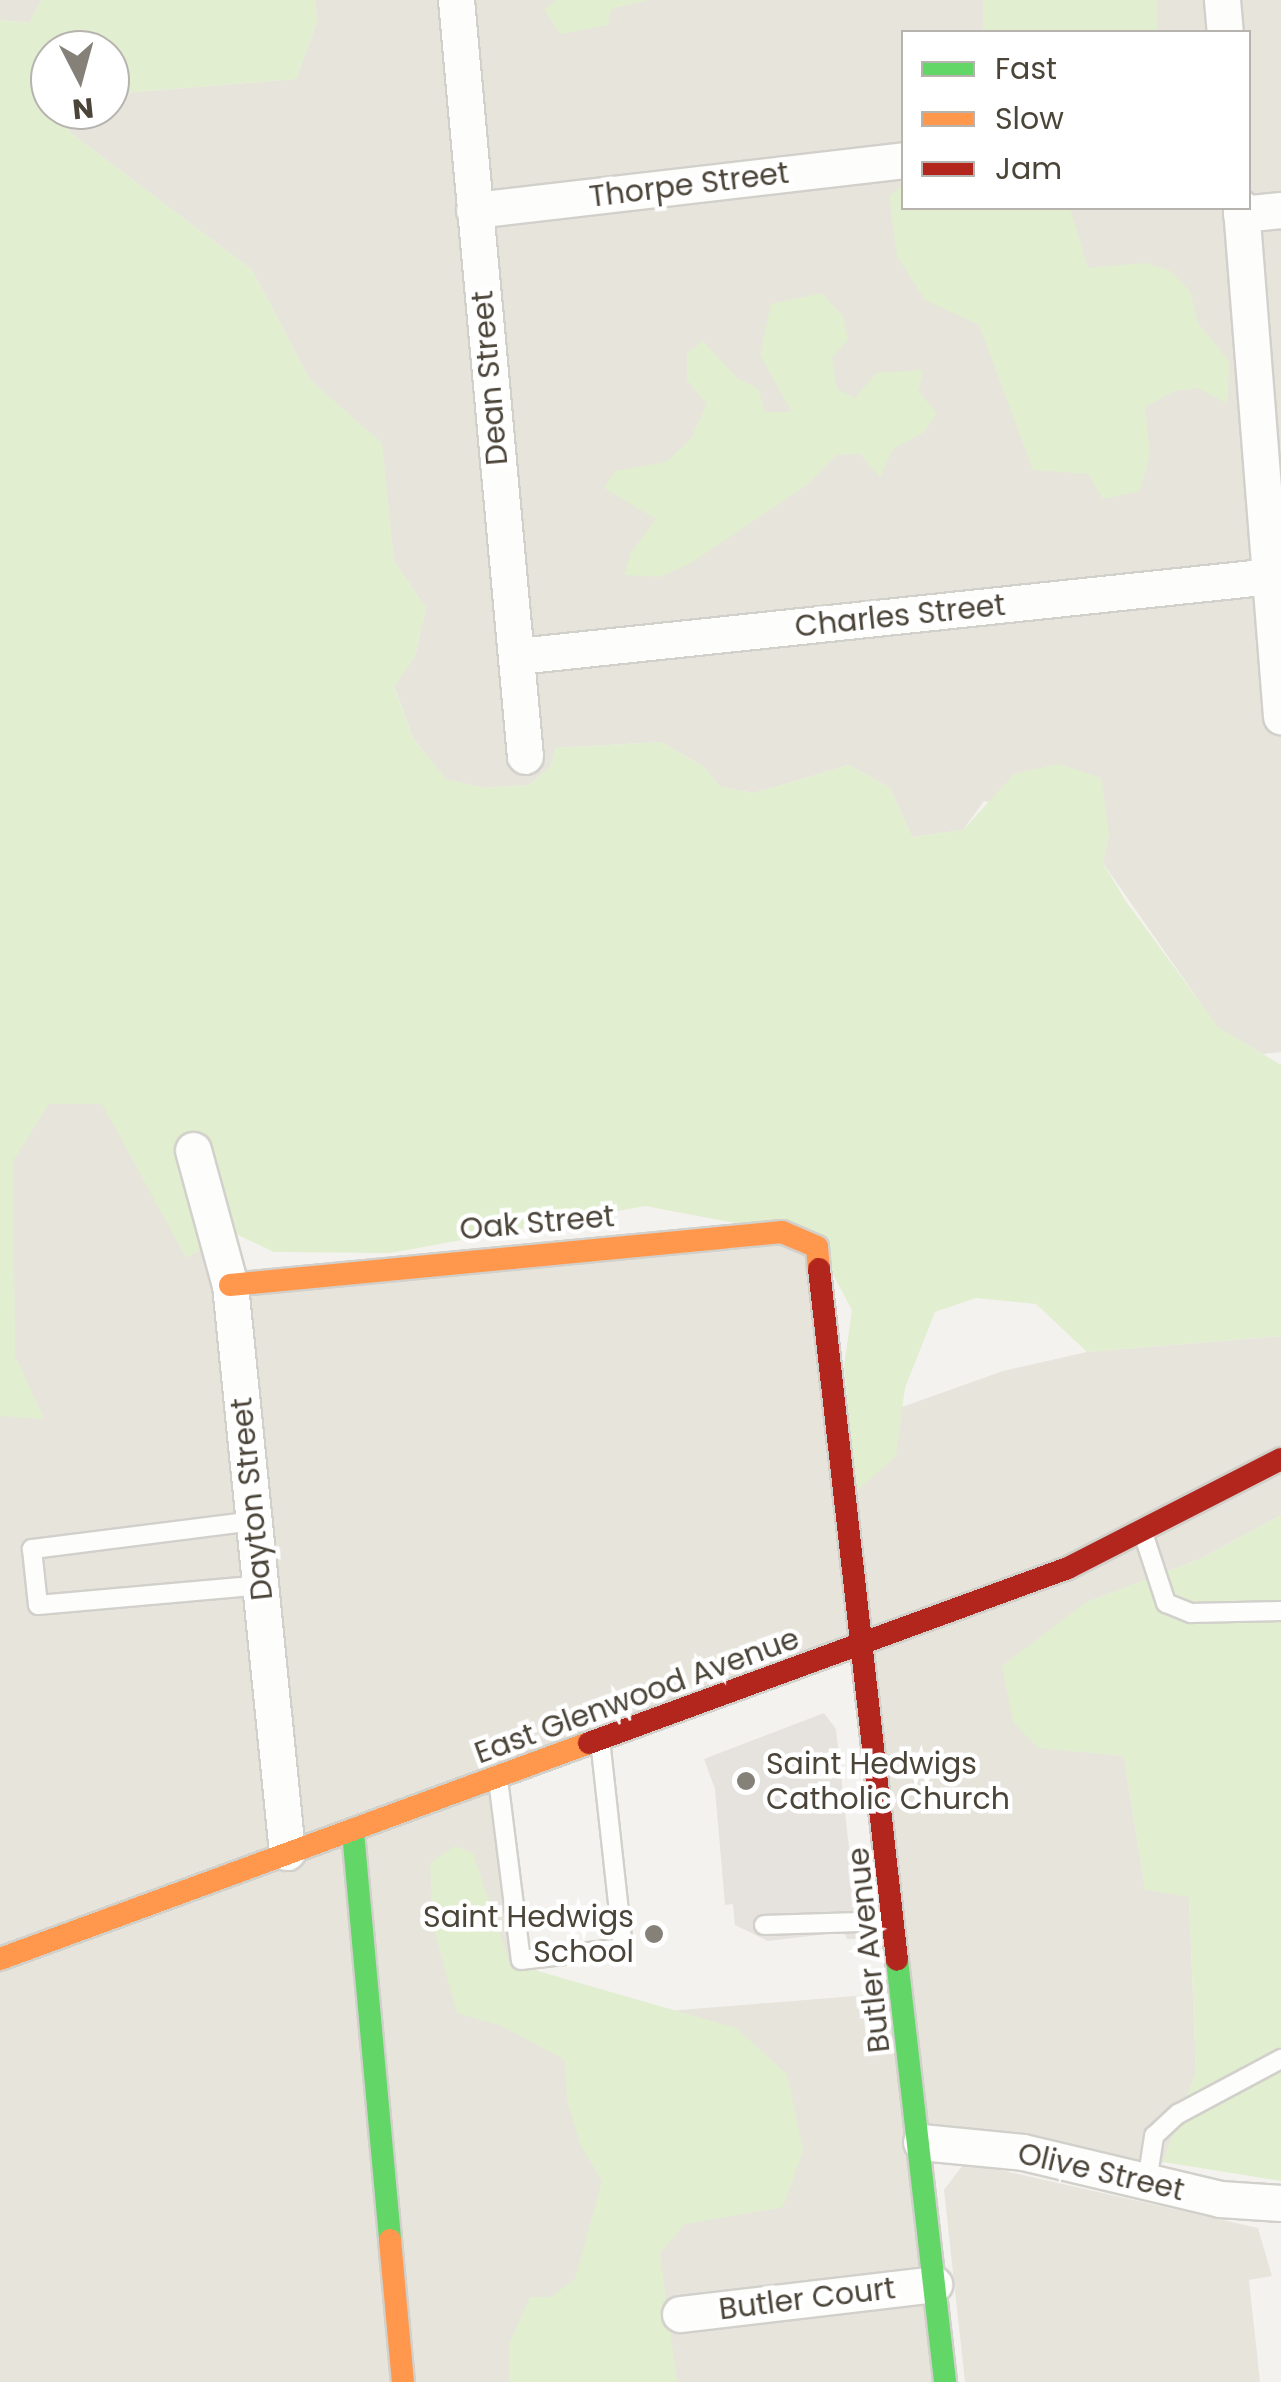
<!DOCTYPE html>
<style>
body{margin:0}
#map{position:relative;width:1281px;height:2382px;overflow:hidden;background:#f4f2ee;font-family:Poppins,sans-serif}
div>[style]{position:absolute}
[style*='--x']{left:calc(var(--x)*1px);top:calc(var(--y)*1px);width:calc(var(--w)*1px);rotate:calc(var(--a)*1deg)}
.residential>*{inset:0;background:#e7e4dc}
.green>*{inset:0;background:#e1eecf;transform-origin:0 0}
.parking>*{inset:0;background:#e6e3df}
.roads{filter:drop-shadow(2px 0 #d2d0cb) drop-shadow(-2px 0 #d2d0cb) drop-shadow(0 2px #d2d0cb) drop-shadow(0 -2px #d2d0cb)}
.lane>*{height:18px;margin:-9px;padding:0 9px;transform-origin:9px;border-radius:9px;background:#fdfdfc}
.street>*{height:35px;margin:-17.5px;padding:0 17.5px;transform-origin:17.5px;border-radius:17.5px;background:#fdfdfc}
.fast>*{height:22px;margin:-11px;padding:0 11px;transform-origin:11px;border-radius:11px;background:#63d668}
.slow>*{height:22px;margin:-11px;padding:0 11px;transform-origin:11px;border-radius:11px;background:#ff974d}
.jam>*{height:22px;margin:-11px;padding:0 11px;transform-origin:11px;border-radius:11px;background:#b3261e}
.dots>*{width:28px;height:28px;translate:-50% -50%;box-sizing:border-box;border:5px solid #fff;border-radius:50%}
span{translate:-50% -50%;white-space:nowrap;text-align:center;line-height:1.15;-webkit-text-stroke:9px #fff;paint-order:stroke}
.street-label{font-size:30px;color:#4b4439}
.poi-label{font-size:30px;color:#4b4439}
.left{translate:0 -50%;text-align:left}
.right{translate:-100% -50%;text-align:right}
.legend{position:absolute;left:901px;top:30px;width:350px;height:180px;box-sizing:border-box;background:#fff;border:2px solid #b7b4b0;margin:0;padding:12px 18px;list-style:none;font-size:30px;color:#4b4439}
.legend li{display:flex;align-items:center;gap:20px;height:50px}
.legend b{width:50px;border:2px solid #b7b4b0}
.north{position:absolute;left:30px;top:30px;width:100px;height:100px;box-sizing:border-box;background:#fff;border:2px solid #b7b4b0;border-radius:50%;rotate:174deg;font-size:28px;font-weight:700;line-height:40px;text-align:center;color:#4b4439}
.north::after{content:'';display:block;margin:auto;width:35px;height:45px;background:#868178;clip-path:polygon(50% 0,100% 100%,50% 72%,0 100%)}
</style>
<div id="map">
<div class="residential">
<div style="clip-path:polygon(0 0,41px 0,30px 23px,0 20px)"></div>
<div style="clip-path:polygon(evenodd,315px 0,1281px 0,1281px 1052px,1263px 1054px,1218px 1028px,1103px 863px,1109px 833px,984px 801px,963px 830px,912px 837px,890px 788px,849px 765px,754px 793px,720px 787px,704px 767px,661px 742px,555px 748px,551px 766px,529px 785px,485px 788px,446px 780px,413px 738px,394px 686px,415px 656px,426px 608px,394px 561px,381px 443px,310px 380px,252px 270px,68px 131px,80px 110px,110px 110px,110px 94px,296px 79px,317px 22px,315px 0,904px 32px,1248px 32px,1248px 208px,904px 208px,904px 32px)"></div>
<div style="clip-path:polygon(evenodd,0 1016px,207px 1116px,230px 1285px,805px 1238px,840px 1429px,1003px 1371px,1087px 1352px,1281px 1336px,1281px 1515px,1200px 1559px,1085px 1603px,1038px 1747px,1124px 1756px,1145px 1889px,1189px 1896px,1196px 2072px,1163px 2162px,1147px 2182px,921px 2142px,945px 2382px,0 2382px,0 1016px,862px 1646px,904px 1992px,531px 2022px,498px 1778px,862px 1646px)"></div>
<div style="clip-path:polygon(965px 2162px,1258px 2228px,1272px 2276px,1249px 2280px,1260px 2382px,965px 2382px,944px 2190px)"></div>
</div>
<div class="green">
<div style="clip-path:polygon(41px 0,315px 0,317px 22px,296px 79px,110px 94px,110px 50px,50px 50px,50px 110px,80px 110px,68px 131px,252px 270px,310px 380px,382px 443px,394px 561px,426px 608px,415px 656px,394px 687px,413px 738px,446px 779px,485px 788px,529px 785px,551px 766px,555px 748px,661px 742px,704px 767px,720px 787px,754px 793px,849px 765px,890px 788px,912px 837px,963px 830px,1014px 774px,1059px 764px,1101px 778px,1109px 833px,1103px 863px,1125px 900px,1218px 1027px,1281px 1065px,1281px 1336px,1087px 1352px,1036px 1304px,976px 1298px,935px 1312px,905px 1388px,896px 1456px,856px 1492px,844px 1366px,852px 1310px,823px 1256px,782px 1232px,645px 1206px,391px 1253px,274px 1252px,234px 1233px,186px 1258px,102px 1104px,49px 1104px,13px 1161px,15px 1355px,44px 1419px,0 1416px,0 20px,30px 23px)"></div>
<div style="clip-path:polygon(556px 0,648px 0,611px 9px,608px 25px,560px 34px,544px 10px)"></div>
<div style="left:983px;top:0;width:174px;height:33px"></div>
<div style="clip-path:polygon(903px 185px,904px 208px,1070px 208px,1088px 268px,1145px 263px,1169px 270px,1190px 291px,1198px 323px,1229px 361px,1228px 404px,1198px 388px,1175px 391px,1145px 407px,1150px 455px,1140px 491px,1103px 499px,1088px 474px,1033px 470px,979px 325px,925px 300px,897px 256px,889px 196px)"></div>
<div style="clip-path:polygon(822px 293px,843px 316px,848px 340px,832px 358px,837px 389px,855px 398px,876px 373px,923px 370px,918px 391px,937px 413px,924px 432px,893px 449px,880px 477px,860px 454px,836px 455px,807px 485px,691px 563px,660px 577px,624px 575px,631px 552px,656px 519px,604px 488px,615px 471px,666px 462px,690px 440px,707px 404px,687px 380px,687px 353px,703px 341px,738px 379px,758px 388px,765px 412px,792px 412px,760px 355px,771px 304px)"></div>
<div style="clip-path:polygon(1281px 1515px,1281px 2181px,1163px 2162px,1196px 2072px,1189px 1897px,1145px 1890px,1124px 1756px,1038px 1748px,1013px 1722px,1002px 1666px,1085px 1603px,1200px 1559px)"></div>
<div style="clip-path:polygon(455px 1846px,473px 1853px,510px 1963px,736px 2028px,787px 2074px,803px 2151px,783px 2207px,685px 2224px,660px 2253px,677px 2382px,509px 2382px,509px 2344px,530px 2297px,551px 2297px,575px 2279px,602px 2181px,581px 2146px,567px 2101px,565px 2060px,502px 2026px,457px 2013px,433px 1926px,430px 1863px)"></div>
</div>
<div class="parking">
<div style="clip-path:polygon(824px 1713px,836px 1729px,859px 1939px,847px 1939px,844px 1932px,768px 1941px,735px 1925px,733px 1904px,725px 1905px,715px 1789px,704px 1759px)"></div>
</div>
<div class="roads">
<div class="lane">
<div style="--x:254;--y:1521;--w:224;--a:172.8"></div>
<div style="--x:32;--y:1549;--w:56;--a:83.9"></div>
<div style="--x:38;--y:1605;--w:223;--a:-5.1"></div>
<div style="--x:1143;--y:1533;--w:74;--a:71.8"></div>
<div style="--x:1166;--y:1603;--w:27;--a:22"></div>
<div style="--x:1191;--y:1613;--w:90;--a:-1.3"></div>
<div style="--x:498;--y:1779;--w:182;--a:82.8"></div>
<div style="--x:521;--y:1960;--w:103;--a:-6.7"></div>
<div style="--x:623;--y:1948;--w:208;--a:-96.3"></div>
<div style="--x:764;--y:1925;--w:127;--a:-1.8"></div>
<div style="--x:1147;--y:2182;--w:47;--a:-81.3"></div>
<div style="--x:1154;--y:2136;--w:33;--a:-43"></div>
<div style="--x:1178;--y:2114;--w:117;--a:-28.1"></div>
</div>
<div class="street">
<div style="--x:456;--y:0;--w:759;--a:84.79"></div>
<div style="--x:1222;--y:0;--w:32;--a:85"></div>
<div style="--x:1241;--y:208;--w:510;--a:85.5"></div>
<div style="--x:474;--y:210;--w:433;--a:-6.6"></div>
<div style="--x:1241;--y:214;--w:40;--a:-5.7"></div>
<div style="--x:518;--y:656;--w:767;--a:-6.06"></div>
<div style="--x:193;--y:1150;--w:140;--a:74.7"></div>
<div style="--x:230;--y:1285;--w:570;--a:84.26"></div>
<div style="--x:921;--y:2142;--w:102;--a:5.6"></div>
<div style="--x:1023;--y:2152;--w:203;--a:13.4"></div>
<div style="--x:1220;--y:2199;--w:61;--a:3.8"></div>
<div style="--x:680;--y:2314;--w:256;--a:-6.7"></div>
</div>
<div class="fast">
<div style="--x:353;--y:1832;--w:410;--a:84.8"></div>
<div style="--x:897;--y:1960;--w:425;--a:83.5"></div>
</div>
<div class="slow">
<div style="--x:230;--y:1285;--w:555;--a:-5.48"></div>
<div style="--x:782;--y:1232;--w:38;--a:23"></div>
<div style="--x:817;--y:1247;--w:22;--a:85"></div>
<div style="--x:0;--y:1959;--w:627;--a:-20.14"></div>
<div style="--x:390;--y:2240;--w:143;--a:84.8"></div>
</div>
<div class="jam">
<div style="--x:819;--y:1269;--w:695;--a:83.56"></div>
<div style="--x:589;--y:1743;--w:510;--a:-20.07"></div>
<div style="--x:1068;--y:1568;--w:239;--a:-27.1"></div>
</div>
</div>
<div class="dots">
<div style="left:746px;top:1781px;background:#868178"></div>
<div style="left:654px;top:1934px;background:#868178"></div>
</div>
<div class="street-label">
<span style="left:689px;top:185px;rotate:-7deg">Thorpe Street</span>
<span style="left:490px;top:378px;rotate:-95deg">Dean Street</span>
<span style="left:900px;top:616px;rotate:-6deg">Charles Street</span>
<span style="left:537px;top:1223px;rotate:-5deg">Oak Street</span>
<span style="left:252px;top:1499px;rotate:-96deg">Dayton Street</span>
<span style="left:637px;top:1696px;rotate:-20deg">East Glenwood Avenue</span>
<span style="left:869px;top:1950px;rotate:-96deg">Butler Avenue</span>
<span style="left:1101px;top:2172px;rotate:13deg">Olive Street</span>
<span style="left:807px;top:2299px;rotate:-7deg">Butler Court</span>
</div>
<div class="poi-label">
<span class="left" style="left:766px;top:1781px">Saint Hedwigs<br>Catholic Church</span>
<span class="right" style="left:634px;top:1934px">Saint Hedwigs<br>School</span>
</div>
<ul class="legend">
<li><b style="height:12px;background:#63d668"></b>Fast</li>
<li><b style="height:12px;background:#ff974d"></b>Slow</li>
<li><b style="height:12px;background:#b3261e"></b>Jam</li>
</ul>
<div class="north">N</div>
</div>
